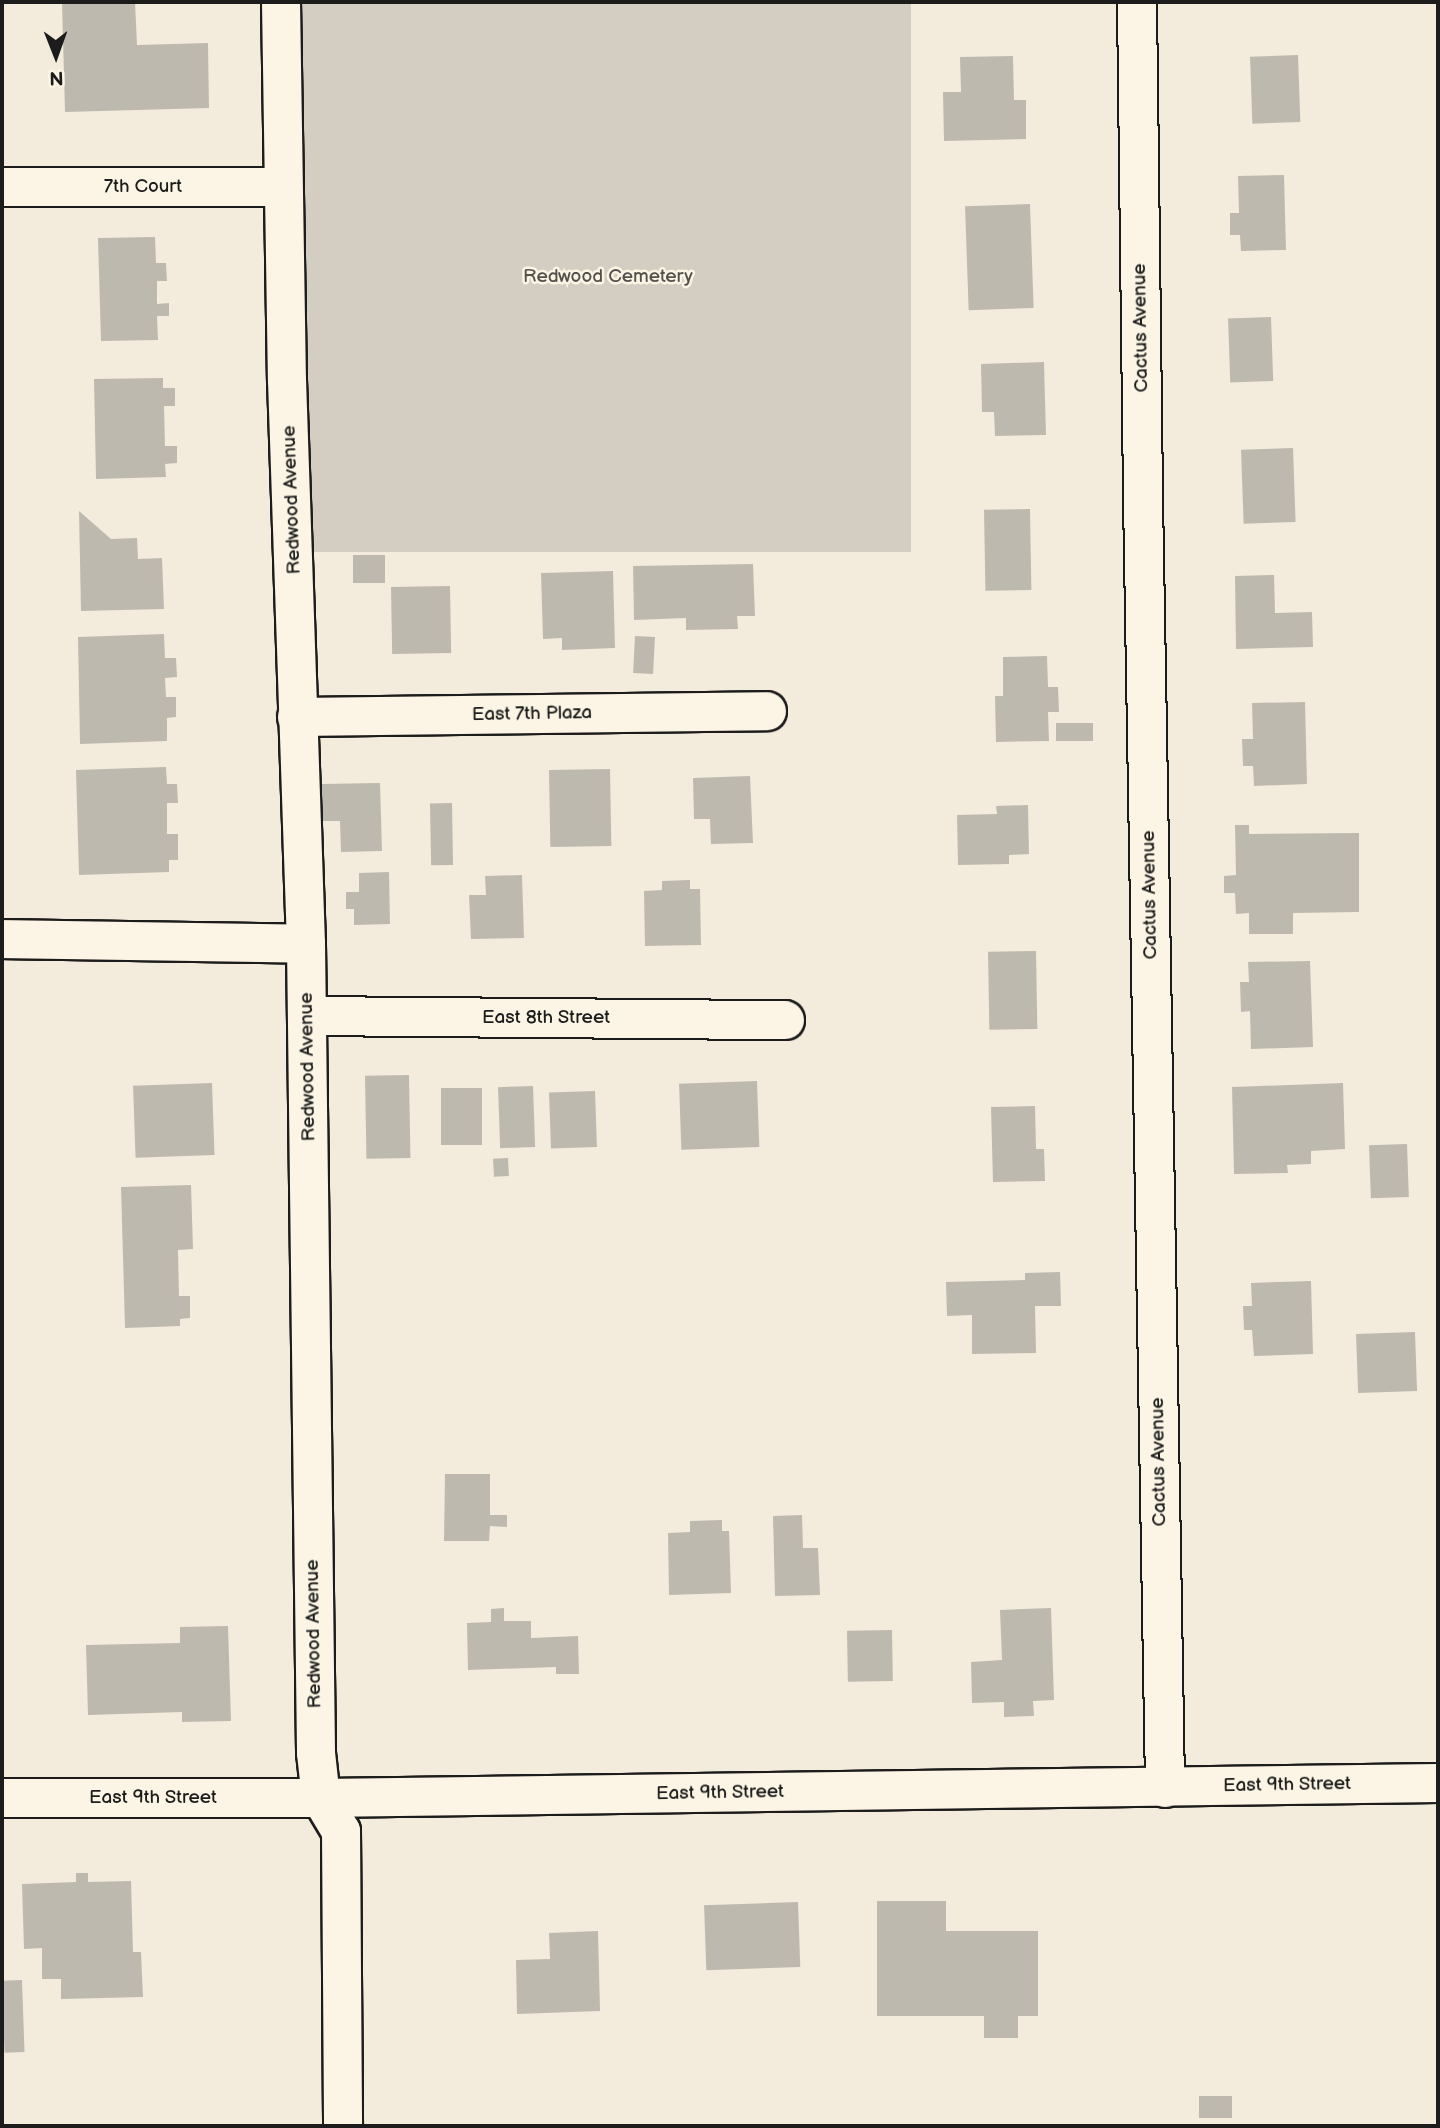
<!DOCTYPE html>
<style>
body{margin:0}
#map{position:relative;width:1440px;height:2128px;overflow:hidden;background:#f3ecdd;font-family:"Balsamiq Sans",sans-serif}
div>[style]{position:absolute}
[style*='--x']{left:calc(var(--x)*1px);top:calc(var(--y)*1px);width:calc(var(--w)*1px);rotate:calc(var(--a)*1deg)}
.green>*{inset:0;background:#d3cec1;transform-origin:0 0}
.building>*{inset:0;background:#beb9ae;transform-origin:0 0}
.roads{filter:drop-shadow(2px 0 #1c1c1c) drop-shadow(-2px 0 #1c1c1c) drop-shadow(0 2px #1c1c1c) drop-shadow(0 -2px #1c1c1c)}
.minor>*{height:38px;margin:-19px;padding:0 19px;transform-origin:19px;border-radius:19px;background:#fcf5e5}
span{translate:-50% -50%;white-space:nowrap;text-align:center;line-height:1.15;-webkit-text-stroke:5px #fcf5e5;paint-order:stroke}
.street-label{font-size:19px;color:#1c1c1c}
.park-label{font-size:19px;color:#53514e}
.frame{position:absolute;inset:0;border:4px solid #1c1c1c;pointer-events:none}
.north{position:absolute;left:21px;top:21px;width:70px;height:70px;-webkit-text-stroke:5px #fcf5e5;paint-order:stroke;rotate:179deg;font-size:19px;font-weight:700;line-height:28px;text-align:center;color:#1c1c1c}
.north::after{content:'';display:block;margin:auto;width:24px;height:32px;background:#1c1c1c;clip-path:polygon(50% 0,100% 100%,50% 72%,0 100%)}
</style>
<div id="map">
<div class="green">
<div style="left:299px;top:2px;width:612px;height:550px"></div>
</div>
<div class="building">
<div style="clip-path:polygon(62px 2px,135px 2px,137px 45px,208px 43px,209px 108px,65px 112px)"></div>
<div style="left:1298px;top:55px;width:67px;height:48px;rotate:88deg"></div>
<div style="clip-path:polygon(1013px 56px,1014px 100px,1026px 100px,1026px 139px,944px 141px,943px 92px,961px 92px,960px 57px)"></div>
<div style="clip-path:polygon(1284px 175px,1286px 250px,1241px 251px,1240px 235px,1230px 235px,1230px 213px,1239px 213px,1238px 176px)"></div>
<div style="left:1030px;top:204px;width:104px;height:65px;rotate:88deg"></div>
<div style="clip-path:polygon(155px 237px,156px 263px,166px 263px,167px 281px,157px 281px,157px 304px,169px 303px,169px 316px,157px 316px,158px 340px,101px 341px,98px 238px)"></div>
<div style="left:1271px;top:317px;width:64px;height:43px;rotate:88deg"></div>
<div style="clip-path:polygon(1044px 362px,1046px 435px,995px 436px,994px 412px,982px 412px,981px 364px)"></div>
<div style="clip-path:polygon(163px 378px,163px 388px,175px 388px,175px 406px,164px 406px,165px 446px,177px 446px,177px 463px,165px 464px,166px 477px,96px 479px,94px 379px)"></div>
<div style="left:1293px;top:448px;width:74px;height:52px;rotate:88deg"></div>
<div style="left:1030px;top:509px;width:81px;height:46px;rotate:89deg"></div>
<div style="clip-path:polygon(79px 511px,111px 539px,137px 538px,138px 559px,162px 558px,164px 609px,81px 611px)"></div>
<div style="left:385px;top:555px;width:28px;height:32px;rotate:90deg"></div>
<div style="clip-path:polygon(753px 564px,755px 616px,737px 616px,738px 629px,686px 630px,686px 618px,634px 620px,633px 566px)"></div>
<div style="clip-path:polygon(613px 571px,615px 648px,562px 650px,562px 638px,543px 639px,541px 573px)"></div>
<div style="clip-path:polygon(1274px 575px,1275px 613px,1312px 612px,1313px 647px,1236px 649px,1235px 576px)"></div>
<div style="left:450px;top:586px;width:67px;height:59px;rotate:89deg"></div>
<div style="clip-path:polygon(164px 634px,165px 658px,176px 658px,177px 677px,165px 678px,166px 697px,176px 697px,176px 717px,167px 718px,167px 741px,80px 744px,78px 637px)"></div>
<div style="left:635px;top:636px;width:20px;height:37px;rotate:3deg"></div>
<div style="clip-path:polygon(1047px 656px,1048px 687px,1058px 687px,1059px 712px,1048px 712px,1049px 741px,996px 742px,995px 696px,1003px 696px,1003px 657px)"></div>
<div style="clip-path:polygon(1305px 702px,1307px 784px,1254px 786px,1253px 766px,1243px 766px,1242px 739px,1253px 739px,1252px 703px)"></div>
<div style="left:1056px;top:723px;width:37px;height:18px"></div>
<div style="clip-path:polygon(166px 767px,167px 784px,177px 784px,178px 803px,167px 803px,167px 834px,178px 834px,178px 860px,169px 860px,169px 872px,79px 875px,76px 770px)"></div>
<div style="left:610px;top:769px;width:77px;height:61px;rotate:89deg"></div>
<div style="clip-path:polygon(750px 776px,753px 843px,711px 844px,710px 819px,694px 819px,693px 778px)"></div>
<div style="clip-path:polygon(380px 783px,382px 851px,341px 852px,340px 821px,322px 821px,321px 784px)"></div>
<div style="left:452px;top:803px;width:62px;height:22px;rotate:89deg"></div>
<div style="clip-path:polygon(1028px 805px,1029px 854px,1009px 855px,1009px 864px,958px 865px,957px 815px,997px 814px,996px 806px)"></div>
<div style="clip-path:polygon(1235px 825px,1249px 825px,1249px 834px,1359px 833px,1359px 912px,1293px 913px,1293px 934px,1249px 934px,1249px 913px,1236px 914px,1235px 893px,1224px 893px,1224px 876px,1236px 875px)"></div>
<div style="clip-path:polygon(389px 872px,390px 924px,354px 925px,354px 909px,346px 909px,346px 892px,359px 892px,359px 873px)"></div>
<div style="clip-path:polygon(522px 875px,524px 938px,471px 939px,469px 895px,486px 895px,485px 876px)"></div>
<div style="clip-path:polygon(690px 880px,690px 889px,700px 889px,701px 945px,645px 946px,644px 891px,662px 890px,662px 881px)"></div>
<div style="left:1036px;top:951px;width:78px;height:48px;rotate:89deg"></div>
<div style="clip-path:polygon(1310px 961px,1313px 1047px,1251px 1049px,1250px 1011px,1241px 1012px,1240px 982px,1249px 982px,1248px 962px)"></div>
<div style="left:409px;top:1075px;width:83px;height:44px;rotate:89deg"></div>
<div style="left:757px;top:1081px;width:66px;height:78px;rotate:88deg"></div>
<div style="left:212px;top:1083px;width:72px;height:79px;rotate:88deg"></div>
<div style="clip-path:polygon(1343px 1083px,1345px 1149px,1311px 1151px,1311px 1164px,1287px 1165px,1288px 1173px,1234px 1174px,1232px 1087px)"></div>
<div style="left:533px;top:1086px;width:61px;height:35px;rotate:88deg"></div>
<div style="left:441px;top:1088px;width:41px;height:57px"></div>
<div style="left:595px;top:1091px;width:56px;height:46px;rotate:88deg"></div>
<div style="clip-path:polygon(1035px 1106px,1036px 1149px,1044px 1149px,1045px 1181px,993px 1182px,991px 1107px)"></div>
<div style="left:1407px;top:1144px;width:53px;height:38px;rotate:88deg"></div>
<div style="left:508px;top:1158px;width:18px;height:15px;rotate:87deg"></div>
<div style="clip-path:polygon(191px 1185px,193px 1249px,178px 1250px,179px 1296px,190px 1296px,190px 1318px,180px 1319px,180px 1326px,125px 1328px,121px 1187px)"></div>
<div style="clip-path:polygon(1060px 1272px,1061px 1306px,1035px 1306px,1036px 1353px,972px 1354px,972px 1315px,947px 1316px,946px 1282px,1025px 1280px,1025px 1273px)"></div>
<div style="clip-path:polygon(1311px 1281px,1313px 1354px,1254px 1356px,1252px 1330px,1244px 1330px,1243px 1306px,1252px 1306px,1251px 1283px)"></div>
<div style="left:1415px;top:1332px;width:59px;height:59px;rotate:88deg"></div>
<div style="clip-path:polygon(445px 1474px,490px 1474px,490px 1515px,507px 1515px,507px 1527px,490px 1526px,489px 1541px,444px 1541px)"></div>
<div style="clip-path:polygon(802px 1515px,803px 1548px,818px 1548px,820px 1595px,775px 1596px,773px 1516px)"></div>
<div style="clip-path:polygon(722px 1520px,722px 1531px,729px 1531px,731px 1593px,669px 1595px,668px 1533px,690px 1532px,690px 1521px)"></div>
<div style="clip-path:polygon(504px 1608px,504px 1621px,531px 1621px,531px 1638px,578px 1636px,579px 1674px,556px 1674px,556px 1667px,468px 1670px,467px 1623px,491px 1622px,491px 1609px)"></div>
<div style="clip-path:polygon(1051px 1608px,1054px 1700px,1033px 1701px,1034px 1716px,1004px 1717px,1004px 1702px,972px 1703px,971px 1662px,1002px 1660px,1000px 1610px)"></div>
<div style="clip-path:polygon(228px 1626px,231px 1721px,182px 1722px,182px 1712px,88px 1715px,86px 1645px,180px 1643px,180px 1627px)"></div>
<div style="left:892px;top:1630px;width:51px;height:45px;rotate:89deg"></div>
<div style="clip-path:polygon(76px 1873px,88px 1873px,88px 1882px,131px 1881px,133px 1952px,141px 1952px,143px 1997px,61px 1999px,61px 1979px,42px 1979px,42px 1948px,24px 1949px,22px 1884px,76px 1882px)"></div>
<div style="clip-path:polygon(877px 1901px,946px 1901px,946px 1931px,1038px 1931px,1038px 2016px,1018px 2016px,1018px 2038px,984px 2038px,984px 2016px,877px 2016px)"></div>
<div style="left:798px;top:1902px;width:65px;height:94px;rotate:88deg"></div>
<div style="clip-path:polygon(598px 1931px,600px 2011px,517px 2014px,516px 1960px,550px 1959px,549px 1933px)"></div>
<div style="left:22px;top:1980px;width:72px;height:20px;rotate:88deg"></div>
<div style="left:1232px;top:2096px;width:22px;height:33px;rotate:90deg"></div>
</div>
<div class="roads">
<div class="minor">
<div style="--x:281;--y:2;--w:378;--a:89.1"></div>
<div style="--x:287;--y:380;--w:564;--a:88.07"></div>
<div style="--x:306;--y:944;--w:809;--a:89.29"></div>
<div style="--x:316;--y:1753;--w:45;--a:83.7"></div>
<div style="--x:321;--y:1798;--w:39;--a:59"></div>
<div style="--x:341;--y:1831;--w:295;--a:89.6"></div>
<div style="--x:1137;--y:2;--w:496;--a:89.3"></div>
<div style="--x:1143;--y:498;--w:1290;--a:89.02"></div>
<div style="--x:2;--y:187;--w:281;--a:0"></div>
<div style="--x:297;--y:717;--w:470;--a:-0.7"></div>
<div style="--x:2;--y:939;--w:304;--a:0.9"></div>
<div style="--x:307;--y:1016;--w:478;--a:0.5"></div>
<div style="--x:2;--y:1798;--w:319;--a:0"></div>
<div style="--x:321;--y:1798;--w:1117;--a:-0.77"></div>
</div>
</div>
<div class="street-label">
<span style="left:143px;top:187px">7th Court</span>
<span style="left:1141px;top:328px;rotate:-91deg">Cactus Avenue</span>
<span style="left:292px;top:500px;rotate:-92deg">Redwood Avenue</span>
<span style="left:532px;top:714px;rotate:-1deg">East 7th Plaza</span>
<span style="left:1150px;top:895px;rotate:-91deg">Cactus Avenue</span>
<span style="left:546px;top:1018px">East 8th Street</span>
<span style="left:308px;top:1067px;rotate:-91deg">Redwood Avenue</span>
<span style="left:1159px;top:1462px;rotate:-91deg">Cactus Avenue</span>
<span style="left:314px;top:1634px;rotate:-91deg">Redwood Avenue</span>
<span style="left:1287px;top:1785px;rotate:-1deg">East 9th Street</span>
<span style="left:720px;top:1793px;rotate:-1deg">East 9th Street</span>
<span style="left:153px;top:1798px">East 9th Street</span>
</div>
<div class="park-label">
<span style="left:608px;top:277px">Redwood Cemetery</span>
</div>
<div class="frame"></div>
<div class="north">N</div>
</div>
